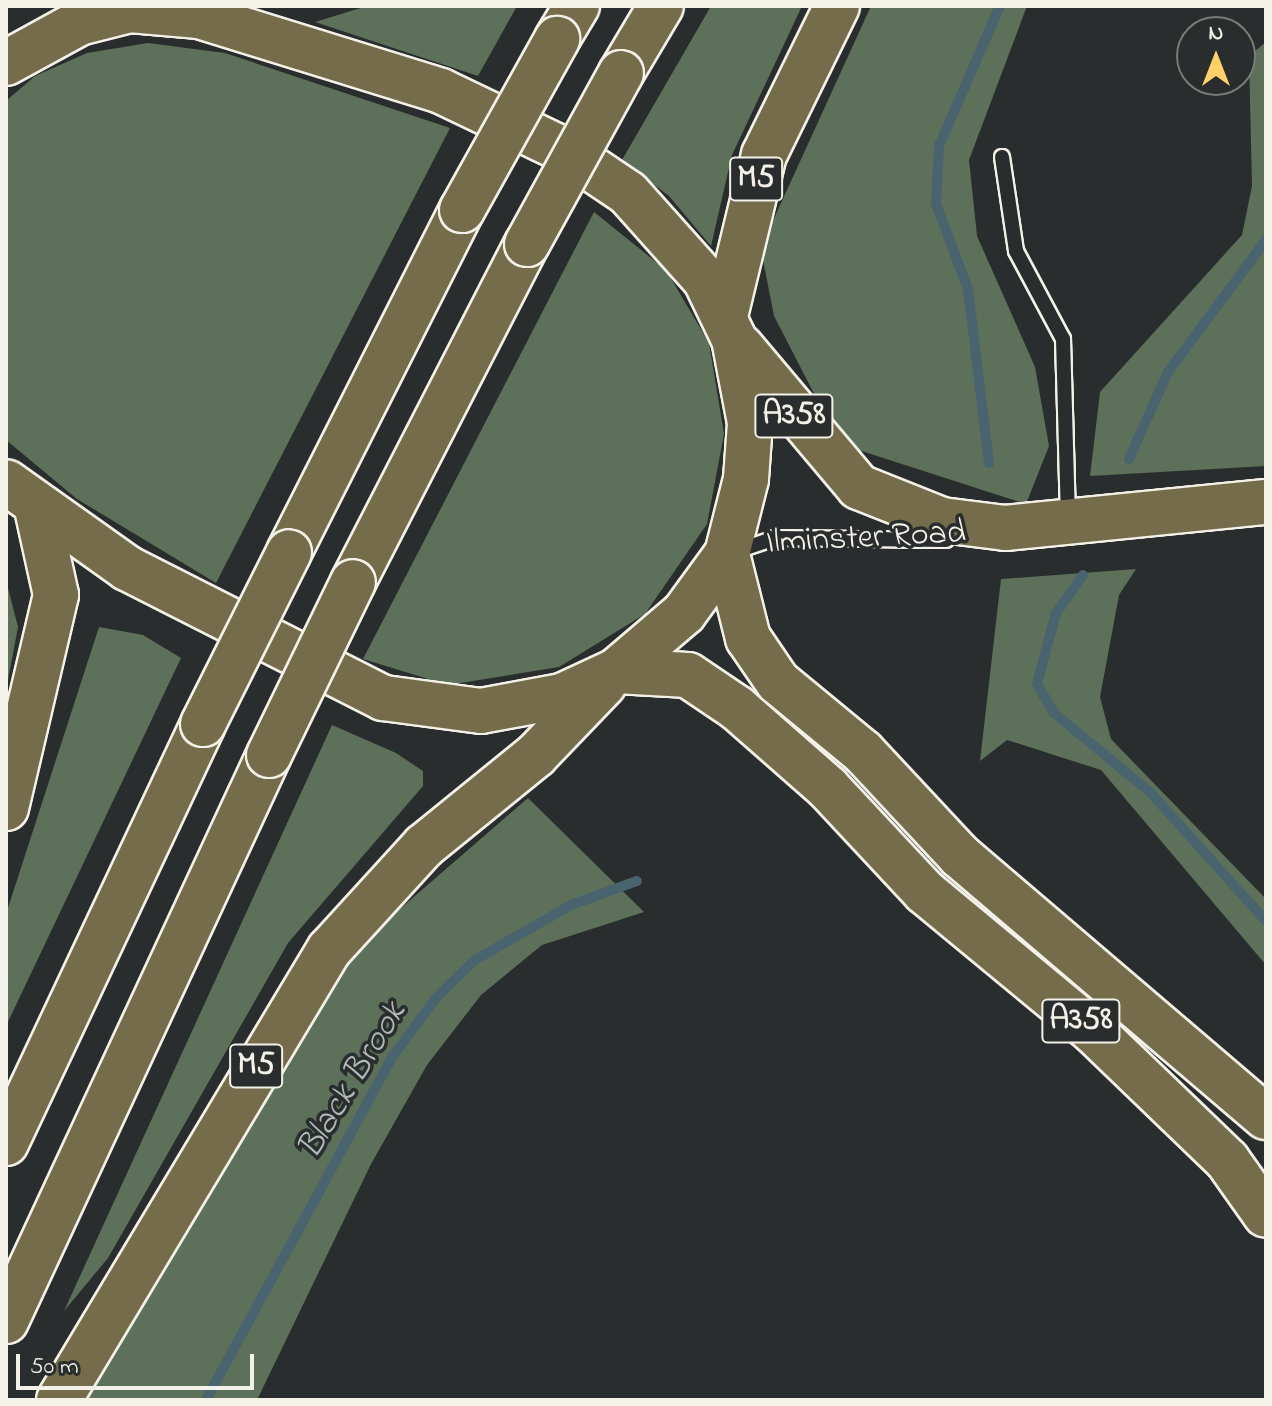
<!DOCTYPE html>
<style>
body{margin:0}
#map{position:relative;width:1272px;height:1406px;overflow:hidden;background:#2a2d2e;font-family:"Indie Flower",sans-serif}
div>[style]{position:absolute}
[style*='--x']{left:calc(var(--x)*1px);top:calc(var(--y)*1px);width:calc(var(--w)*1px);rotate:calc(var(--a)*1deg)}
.green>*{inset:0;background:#5d705a}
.stream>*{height:10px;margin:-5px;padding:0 5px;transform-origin:5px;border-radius:5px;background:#49646e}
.roads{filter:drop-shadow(2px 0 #f4f1e8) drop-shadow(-2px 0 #f4f1e8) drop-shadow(0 2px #f4f1e8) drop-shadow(0 -2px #f4f1e8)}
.lane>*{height:14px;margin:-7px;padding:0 7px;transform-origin:7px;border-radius:7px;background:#2a2d2e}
.highway>*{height:44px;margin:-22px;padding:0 22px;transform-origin:22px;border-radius:22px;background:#746c4b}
.bridges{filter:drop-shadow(2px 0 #f4f1e8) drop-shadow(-2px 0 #f4f1e8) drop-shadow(0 2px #f4f1e8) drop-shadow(0 -2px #f4f1e8)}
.highway-bridge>*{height:44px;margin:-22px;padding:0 22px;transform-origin:22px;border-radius:22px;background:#746c4b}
span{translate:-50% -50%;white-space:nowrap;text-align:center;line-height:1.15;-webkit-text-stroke:7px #2a2d2e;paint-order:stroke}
.shield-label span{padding:2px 6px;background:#2a2d2e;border:2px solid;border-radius:6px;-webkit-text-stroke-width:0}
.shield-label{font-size:32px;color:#f4f1e8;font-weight:700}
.street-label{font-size:34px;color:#f4f1e8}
.water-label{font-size:36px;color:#b0b9b7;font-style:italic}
.frame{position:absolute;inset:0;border:8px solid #f4f1e8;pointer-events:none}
.north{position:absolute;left:1176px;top:16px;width:80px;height:80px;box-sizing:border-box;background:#2a2d2e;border:2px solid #7b7b78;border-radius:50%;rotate:0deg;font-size:22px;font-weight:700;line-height:32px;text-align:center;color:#f4f1e8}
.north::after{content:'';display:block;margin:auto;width:28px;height:36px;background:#ffd166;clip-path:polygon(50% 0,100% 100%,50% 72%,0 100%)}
.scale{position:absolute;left:16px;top:1354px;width:238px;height:36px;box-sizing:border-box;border:4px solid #f4f1e8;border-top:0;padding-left:10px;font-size:24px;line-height:28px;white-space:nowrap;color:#f4f1e8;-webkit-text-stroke:6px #2a2d2e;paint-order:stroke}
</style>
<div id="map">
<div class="green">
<div style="clip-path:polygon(367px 6px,517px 6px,478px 76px,315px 22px)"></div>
<div style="clip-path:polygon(711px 6px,802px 6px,732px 155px,711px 246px,669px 196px,622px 160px)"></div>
<div style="clip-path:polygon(871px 6px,1027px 6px,969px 160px,977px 236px,1035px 367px,1049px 446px,1026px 504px,840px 444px,774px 316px,763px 260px,771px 225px)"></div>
<div style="clip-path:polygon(1266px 42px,1266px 466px,1090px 476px,1100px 392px,1242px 235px,1252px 186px,1249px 56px)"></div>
<div style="clip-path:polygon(148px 43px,225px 53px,450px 128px,216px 583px,77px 499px,6px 440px,6px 101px,35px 76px,87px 53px)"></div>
<div style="clip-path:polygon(594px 212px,666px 270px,709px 343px,724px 434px,707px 524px,645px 614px,559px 667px,448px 685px,363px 659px)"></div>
<div style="clip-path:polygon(1136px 569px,1119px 595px,1100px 697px,1111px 739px,1266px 899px,1266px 965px,1101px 770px,1007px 740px,980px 761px,1001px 579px)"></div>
<div style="clip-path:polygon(6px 580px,18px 627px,6px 691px)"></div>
<div style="clip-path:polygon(99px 627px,143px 635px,181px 658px,6px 1026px,6px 914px)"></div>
<div style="clip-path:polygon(332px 725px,396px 753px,423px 771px,423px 786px,288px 943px,108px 1258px,64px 1311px)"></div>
<div style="clip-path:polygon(528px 798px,644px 912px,542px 945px,481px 995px,427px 1065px,371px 1164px,257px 1400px,86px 1400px,300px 1030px,371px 934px)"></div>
</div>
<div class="stream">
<div style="--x:1129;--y:459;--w:95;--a:-65.9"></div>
<div style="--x:1168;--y:372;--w:164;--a:-53.4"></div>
<div style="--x:989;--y:463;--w:175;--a:-96.9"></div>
<div style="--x:968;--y:289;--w:91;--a:-110.6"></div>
<div style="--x:936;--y:204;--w:58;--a:-87"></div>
<div style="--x:939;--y:146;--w:153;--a:-66.5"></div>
<div style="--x:1083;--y:575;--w:47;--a:125.4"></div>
<div style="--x:1056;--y:613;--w:73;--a:105"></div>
<div style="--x:1037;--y:684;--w:34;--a:60"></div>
<div style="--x:1054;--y:713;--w:126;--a:39.5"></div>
<div style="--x:1151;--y:793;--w:172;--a:48.1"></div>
<div style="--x:206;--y:1400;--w:392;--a:-61.5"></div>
<div style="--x:393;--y:1056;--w:72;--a:-53.4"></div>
<div style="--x:436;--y:998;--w:54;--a:-44.3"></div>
<div style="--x:475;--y:960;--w:111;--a:-29.8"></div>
<div style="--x:571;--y:905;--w:70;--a:-20"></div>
</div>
<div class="roads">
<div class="lane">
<div style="--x:1002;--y:157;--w:95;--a:81.5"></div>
<div style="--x:1016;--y:251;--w:100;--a:61.9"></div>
<div style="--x:1063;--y:339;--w:180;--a:88.4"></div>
<div style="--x:737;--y:551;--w:40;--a:-18.9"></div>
<div style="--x:775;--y:538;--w:171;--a:0.7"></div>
</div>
<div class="highway">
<div style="--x:557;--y:39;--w:39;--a:-59"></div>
<div style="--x:6;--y:63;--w:83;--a:-28.7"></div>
<div style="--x:79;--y:23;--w:53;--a:-14.3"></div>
<div style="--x:130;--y:10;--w:69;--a:5"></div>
<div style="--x:199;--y:16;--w:253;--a:17.2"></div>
<div style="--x:441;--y:91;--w:136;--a:25.6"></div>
<div style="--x:564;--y:150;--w:77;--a:33.9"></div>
<div style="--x:628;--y:193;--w:115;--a:48.2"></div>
<div style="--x:705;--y:279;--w:67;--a:64.2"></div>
<div style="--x:734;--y:339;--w:86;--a:79.2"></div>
<div style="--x:750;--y:423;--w:56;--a:94.1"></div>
<div style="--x:746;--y:479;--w:77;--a:104.2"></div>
<div style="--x:727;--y:554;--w:73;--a:126.1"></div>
<div style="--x:684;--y:613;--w:89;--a:139.5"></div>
<div style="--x:616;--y:671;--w:60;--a:155.2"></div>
<div style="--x:562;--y:696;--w:82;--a:169.5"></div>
<div style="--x:481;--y:711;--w:99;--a:-172.4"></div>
<div style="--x:383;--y:698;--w:287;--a:-153.1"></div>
<div style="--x:127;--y:568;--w:148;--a:-144.6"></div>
<div style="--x:621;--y:73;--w:78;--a:-59.2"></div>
<div style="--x:725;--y:316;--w:166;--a:-76.4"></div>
<div style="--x:764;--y:155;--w:166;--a:-63.9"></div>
<div style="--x:741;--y:347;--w:183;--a:49.9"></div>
<div style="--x:859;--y:487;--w:89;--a:21.7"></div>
<div style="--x:942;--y:520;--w:64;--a:7.2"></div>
<div style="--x:1005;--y:528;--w:262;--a:-5.7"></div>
<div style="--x:289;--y:552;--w:383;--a:-63.2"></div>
<div style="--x:727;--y:554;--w:87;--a:76"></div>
<div style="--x:748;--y:638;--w:53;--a:55.7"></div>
<div style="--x:778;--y:682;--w:110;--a:39.5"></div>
<div style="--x:863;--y:752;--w:142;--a:47"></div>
<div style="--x:960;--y:856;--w:402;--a:40.5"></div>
<div style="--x:353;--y:582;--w:380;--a:-62.8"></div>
<div style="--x:616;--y:671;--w:72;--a:3.2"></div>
<div style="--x:688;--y:675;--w:59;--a:34"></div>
<div style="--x:737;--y:708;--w:121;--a:41.3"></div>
<div style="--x:828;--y:788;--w:142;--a:47"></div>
<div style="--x:925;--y:892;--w:219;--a:39.6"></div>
<div style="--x:1094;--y:1032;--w:185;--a:43.9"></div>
<div style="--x:1227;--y:1160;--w:67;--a:54.7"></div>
<div style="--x:6;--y:808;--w:219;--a:-76.8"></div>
<div style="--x:56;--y:595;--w:93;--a:-102.4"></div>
<div style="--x:6;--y:1143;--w:463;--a:-64.8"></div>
<div style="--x:6;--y:1321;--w:624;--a:-65.08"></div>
<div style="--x:59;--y:1400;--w:525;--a:-59.04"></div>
<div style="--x:329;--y:950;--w:141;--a:-47.6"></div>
<div style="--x:424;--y:846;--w:144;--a:-39.1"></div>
<div style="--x:536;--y:755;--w:98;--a:-46.2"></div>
</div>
</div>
<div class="bridges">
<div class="highway-bridge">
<div style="--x:462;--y:210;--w:196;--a:-60.9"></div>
<div style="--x:527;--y:244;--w:195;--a:-61.2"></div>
<div style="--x:203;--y:724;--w:192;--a:-63.4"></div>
<div style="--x:269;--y:755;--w:192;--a:-64.1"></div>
</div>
</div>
<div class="shield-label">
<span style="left:756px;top:179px">M5</span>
<span style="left:794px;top:416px">A358</span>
<span style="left:1081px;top:1021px">A358</span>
<span style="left:256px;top:1066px">M5</span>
</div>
<div class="street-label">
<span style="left:866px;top:539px;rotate:-3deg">Ilminster Road</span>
</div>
<div class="water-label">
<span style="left:353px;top:1081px;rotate:-59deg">Black Brook</span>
</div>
<div class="frame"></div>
<div class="north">N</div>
<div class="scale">50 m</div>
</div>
